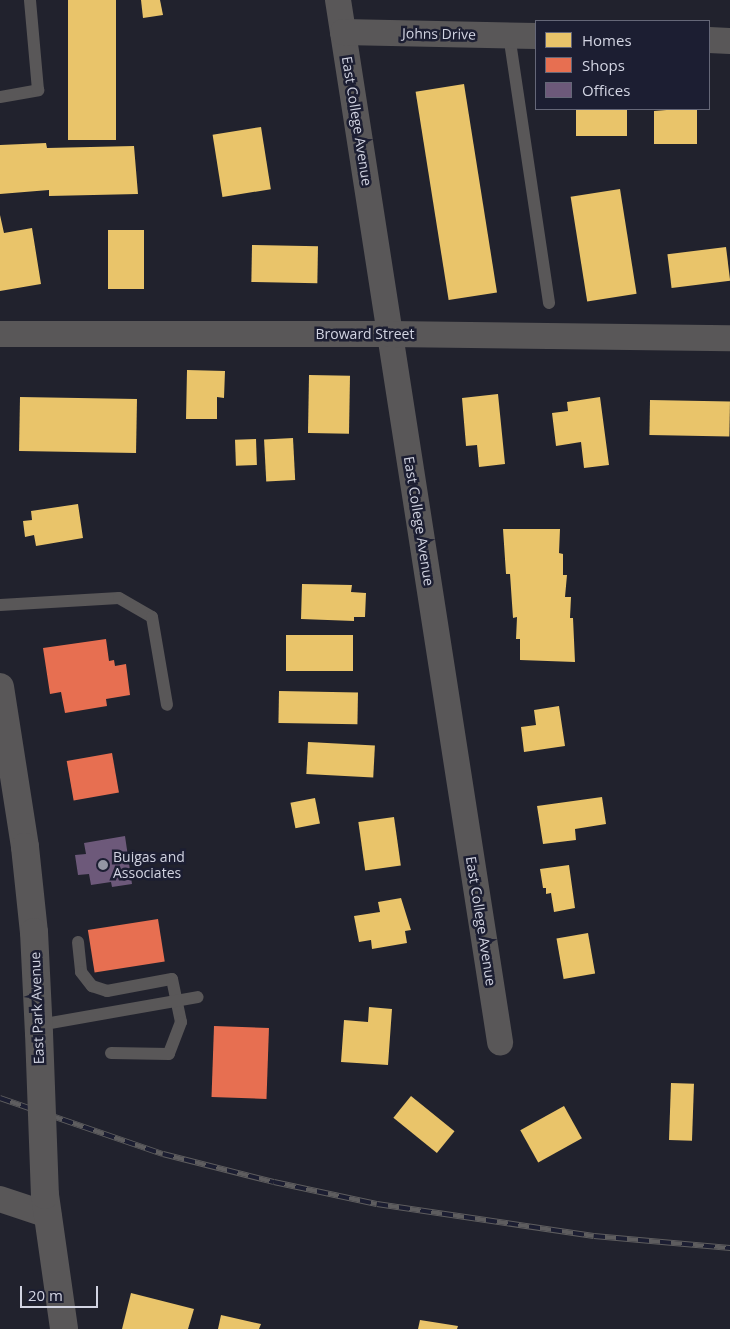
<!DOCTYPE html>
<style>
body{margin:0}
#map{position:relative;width:730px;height:1329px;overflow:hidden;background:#21222d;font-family:"Open Sans",sans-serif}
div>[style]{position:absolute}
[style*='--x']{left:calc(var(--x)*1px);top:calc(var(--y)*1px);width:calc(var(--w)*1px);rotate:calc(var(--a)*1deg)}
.homes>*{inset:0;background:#e9c46a;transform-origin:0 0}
.shops>*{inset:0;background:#e76f51;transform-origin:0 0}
.offices>*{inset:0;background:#6d597a}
.service>*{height:12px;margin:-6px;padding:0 6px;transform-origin:6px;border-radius:6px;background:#595758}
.minor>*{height:26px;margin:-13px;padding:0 13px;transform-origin:13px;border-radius:13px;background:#595758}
.tertiary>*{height:28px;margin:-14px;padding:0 14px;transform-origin:14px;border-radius:14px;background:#595758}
.rail>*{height:5.5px;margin-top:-2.75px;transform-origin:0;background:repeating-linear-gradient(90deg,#1c1e32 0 11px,#5e5d5f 0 22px);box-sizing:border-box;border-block:1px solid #5e5d5f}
.tertiary-bridge>*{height:28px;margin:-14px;padding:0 14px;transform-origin:14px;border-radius:14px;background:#595758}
.dots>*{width:14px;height:14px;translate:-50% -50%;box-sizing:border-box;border:2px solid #1c1e32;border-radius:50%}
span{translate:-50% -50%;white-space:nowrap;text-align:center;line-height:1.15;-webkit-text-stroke:5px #1c1e32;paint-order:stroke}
.street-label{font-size:14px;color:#d2d4e2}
.poi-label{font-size:14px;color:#d2d4e2}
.left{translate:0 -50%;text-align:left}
.legend{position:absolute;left:535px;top:20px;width:175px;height:90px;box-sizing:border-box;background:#1c1e32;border:1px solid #656778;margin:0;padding:6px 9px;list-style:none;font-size:15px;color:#d2d4e2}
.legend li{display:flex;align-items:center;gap:10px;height:25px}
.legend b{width:25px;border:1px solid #656778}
.scale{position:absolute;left:20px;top:1286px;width:78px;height:22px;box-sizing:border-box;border:2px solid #d2d4e2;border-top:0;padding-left:6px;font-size:15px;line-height:18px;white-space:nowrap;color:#d2d4e2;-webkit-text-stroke:4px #1c1e32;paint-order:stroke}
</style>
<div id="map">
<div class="homes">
<div style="left:68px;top:0;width:48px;height:140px"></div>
<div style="clip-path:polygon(141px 0,160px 0,163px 15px,143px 18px)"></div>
<div style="left:464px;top:84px;width:211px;height:49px;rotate:81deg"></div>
<div style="left:576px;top:109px;width:51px;height:27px"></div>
<div style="clip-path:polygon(679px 109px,697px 109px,697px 144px,654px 144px,654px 111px)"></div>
<div style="left:261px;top:127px;width:63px;height:49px;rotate:81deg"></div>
<div style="clip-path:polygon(46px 143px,47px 148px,134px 146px,138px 194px,49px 196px,49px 190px,0 194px,0 145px)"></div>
<div style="left:620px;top:189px;width:106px;height:50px;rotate:81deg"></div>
<div style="clip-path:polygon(0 215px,4px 233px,32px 228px,41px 284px,0 291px)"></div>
<div style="left:108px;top:230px;width:36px;height:59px"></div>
<div style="left:252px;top:245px;width:66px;height:37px;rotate:1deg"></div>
<div style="left:726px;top:247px;width:34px;height:59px;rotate:83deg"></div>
<div style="clip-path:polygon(187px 370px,225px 371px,224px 398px,217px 397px,217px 419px,186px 419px)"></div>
<div style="left:309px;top:375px;width:41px;height:58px;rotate:1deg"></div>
<div style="clip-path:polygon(498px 394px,505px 464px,479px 467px,477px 445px,466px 446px,462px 398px)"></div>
<div style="left:20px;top:397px;width:117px;height:54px;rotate:1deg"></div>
<div style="clip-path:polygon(600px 397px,609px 465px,584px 468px,581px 442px,556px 446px,552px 413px,568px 411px,567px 402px)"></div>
<div style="left:650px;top:400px;width:80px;height:35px;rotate:1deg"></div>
<div style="left:293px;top:438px;width:42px;height:29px;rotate:87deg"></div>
<div style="left:256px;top:439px;width:26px;height:21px;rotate:88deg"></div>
<div style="clip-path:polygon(78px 504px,83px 538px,36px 546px,34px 535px,25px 537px,23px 521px,32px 520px,31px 511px)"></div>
<div style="clip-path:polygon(503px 529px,560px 529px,559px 553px,563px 554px,563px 575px,567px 575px,565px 597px,571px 597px,570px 618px,573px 618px,575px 662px,520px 660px,520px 639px,516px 639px,517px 617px,513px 618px,510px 574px,506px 574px)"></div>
<div style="clip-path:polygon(302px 584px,352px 585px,351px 592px,366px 593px,365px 617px,354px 617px,354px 621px,301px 619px)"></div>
<div style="left:286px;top:635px;width:67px;height:36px"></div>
<div style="left:279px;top:691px;width:79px;height:32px;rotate:1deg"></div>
<div style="clip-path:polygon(559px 706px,565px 746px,524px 752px,521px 727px,536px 725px,534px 710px)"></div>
<div style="left:308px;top:742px;width:67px;height:32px;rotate:3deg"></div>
<div style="clip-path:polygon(602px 797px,606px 824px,575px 829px,576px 840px,543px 844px,537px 806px)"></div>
<div style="left:315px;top:798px;width:26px;height:25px;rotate:79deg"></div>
<div style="left:394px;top:817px;width:49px;height:36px;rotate:82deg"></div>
<div style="clip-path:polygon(569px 865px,575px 908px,554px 912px,551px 893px,546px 894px,546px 888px,543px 888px,540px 869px)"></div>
<div style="clip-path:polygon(401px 898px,411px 930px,405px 931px,407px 943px,372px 949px,371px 940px,359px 942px,354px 916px,380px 912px,378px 902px)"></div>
<div style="left:588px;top:933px;width:41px;height:32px;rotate:80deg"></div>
<div style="clip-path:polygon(369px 1007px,392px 1009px,388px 1065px,341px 1062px,344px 1020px,368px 1022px)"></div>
<div style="left:671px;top:1083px;width:23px;height:57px;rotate:2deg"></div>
<div style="left:411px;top:1096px;width:56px;height:28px;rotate:39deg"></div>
<div style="left:564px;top:1106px;width:37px;height:50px;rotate:61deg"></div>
<div style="clip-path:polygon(131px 1293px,194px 1309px,188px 1329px,122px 1329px)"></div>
<div style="clip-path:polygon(221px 1315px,261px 1324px,259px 1329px,218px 1329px)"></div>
<div style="clip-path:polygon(420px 1320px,458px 1326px,457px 1329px,418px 1329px)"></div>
</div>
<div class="shops">
<div style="clip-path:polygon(106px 639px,109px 661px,114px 660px,115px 666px,126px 664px,130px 695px,106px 699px,107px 706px,65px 713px,61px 692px,50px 694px,43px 648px)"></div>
<div style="left:112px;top:753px;width:40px;height:46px;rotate:80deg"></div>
<div style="left:158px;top:919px;width:43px;height:71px;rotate:81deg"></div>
<div style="left:214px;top:1026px;width:55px;height:71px;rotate:2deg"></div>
</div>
<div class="offices">
<div style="clip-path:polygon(125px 836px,132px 884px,112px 887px,111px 882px,91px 885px,89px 874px,78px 875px,75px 855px,86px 854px,84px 843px)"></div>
</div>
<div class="service">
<div style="--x:509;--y:35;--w:271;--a:81.5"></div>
<div style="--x:0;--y:97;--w:39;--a:-10"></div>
<div style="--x:38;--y:90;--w:90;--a:-95.1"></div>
<div style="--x:0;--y:605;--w:119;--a:-3.4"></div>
<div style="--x:119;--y:598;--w:38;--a:30"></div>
<div style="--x:152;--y:617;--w:89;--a:80.3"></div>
<div style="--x:78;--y:942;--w:30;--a:84"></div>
<div style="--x:81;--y:972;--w:18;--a:52"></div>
<div style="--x:92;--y:986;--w:16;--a:18"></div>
<div style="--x:107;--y:991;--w:66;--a:-10.5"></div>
<div style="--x:172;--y:979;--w:44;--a:78.2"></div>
<div style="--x:181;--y:1022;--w:34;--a:111"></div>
<div style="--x:169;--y:1054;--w:58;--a:-179"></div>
<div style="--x:39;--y:1025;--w:161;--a:-10"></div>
</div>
<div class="minor">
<div style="--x:338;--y:0;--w:1055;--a:81.16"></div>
<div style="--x:343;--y:32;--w:193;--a:1.2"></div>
<div style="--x:709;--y:40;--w:21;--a:3"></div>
<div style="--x:0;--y:334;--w:390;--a:0"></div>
<div style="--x:390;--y:334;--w:340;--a:0.7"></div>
<div style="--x:0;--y:1199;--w:51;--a:18.4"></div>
</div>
<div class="tertiary">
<div style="--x:0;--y:687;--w:162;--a:81.1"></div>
<div style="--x:25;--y:847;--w:85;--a:84"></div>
<div style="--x:34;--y:932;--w:101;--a:87.2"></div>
<div style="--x:45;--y:1195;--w:135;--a:81.9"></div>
</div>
<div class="rail">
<div style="--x:0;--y:1098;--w:172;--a:19"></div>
<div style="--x:163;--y:1154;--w:114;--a:14.2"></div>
<div style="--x:274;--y:1182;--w:105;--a:12.1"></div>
<div style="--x:377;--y:1204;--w:219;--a:8.4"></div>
<div style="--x:594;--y:1236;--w:137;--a:5"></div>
</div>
<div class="tertiary-bridge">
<div style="--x:39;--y:1033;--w:162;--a:87.9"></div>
</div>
<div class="dots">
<div style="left:103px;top:865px;background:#9496a3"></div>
</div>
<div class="street-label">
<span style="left:439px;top:34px;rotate:1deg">Johns Drive</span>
<span style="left:357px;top:121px;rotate:81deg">East College Avenue</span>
<span style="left:365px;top:334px">Broward Street</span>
<span style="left:419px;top:521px;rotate:81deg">East College Avenue</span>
<span style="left:481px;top:921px;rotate:81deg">East College Avenue</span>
<span style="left:37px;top:1008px;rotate:-92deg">East Park Avenue</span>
</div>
<div class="poi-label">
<span class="left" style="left:113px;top:865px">Buigas and<br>Associates</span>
</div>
<ul class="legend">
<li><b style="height:14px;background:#e9c46a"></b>Homes</li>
<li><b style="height:14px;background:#e76f51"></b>Shops</li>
<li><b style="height:14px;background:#6d597a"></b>Offices</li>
</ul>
<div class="scale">20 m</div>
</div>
